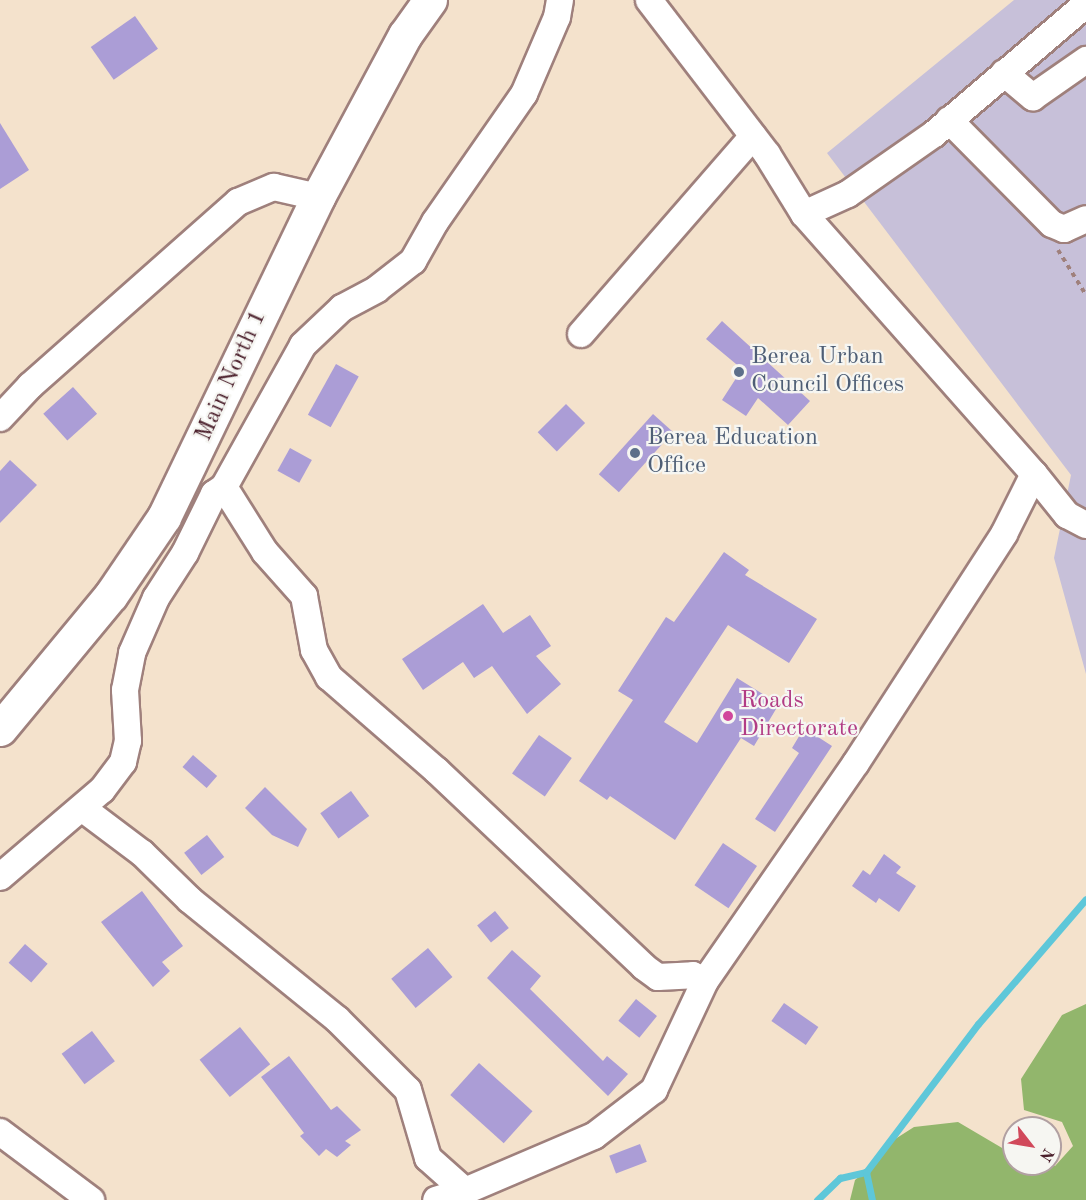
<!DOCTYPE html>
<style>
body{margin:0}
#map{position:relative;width:1086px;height:1200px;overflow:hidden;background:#f4e2cc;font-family:"Old Standard TT",serif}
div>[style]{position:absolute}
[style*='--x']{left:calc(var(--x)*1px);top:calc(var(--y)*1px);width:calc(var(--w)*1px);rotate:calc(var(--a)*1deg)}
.industrial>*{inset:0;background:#c7c0d9}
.forest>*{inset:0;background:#92b66c}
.stream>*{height:7px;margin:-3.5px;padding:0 3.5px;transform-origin:3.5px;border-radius:3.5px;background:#5ec7d9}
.building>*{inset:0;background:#ab9dd6;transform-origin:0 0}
.path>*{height:4px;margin-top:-2px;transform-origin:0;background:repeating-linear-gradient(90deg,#9f807c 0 4.5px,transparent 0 9px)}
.roads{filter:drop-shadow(2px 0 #9f807c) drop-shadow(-2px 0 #9f807c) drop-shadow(0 2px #9f807c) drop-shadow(0 -2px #9f807c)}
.minor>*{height:26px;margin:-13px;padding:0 13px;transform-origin:13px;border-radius:13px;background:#fff}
.major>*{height:33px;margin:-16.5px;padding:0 16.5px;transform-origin:16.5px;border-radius:16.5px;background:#fff}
.dots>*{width:16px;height:16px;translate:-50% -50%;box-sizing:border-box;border:3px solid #f6f6f2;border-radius:50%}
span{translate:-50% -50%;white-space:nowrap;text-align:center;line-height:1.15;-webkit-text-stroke:4.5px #f6f6f2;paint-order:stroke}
.service-label{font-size:24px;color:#4e5e75}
.left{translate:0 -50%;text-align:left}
.street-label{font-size:24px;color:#4a1f2b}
.hotel-label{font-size:24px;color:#b23c85}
.north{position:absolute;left:1002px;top:1116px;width:60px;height:60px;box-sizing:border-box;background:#f6f6f2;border:2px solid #b1a0a2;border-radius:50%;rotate:121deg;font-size:16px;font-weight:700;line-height:24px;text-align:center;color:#4a1f2b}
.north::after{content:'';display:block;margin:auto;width:21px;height:27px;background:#d1495b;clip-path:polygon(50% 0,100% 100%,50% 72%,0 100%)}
</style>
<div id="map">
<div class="industrial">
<div style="clip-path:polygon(1014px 0,1086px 0,1086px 674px,1054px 558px,1071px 475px,827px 153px)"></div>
</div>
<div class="forest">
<div style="clip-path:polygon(1086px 1004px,1086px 1200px,850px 1200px,855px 1180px,878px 1162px,892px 1141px,914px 1127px,958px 1122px,1014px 1155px,1014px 1164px,1055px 1166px,1073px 1146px,1062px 1122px,1024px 1110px,1021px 1079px,1062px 1015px)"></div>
</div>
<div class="stream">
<div style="--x:817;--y:1200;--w:32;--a:-44"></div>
<div style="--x:840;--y:1178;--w:27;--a:-13"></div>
<div style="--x:872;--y:1200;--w:29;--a:-102"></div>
<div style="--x:866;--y:1172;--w:186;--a:-52.9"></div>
<div style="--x:978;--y:1024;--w:165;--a:-49.2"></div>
</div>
<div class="building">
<div style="left:135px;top:16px;width:40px;height:54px;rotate:55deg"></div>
<div style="clip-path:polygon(0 123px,29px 170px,0 189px)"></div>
<div style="clip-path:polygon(722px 321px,810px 401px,788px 425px,758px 398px,746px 416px,722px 400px,742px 369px,706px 339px)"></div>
<div style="left:336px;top:364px;width:26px;height:58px;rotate:29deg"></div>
<div style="left:73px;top:387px;width:36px;height:40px;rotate:48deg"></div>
<div style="left:566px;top:404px;width:27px;height:40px;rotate:45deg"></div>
<div style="left:653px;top:414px;width:27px;height:81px;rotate:42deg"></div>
<div style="left:290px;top:448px;width:25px;height:26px;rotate:29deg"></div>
<div style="clip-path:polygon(10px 460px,37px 485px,0 523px,0 471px)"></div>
<div style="clip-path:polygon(724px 552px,749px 570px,745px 575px,817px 619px,789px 663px,728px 625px,664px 722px,697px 743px,737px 678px,779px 704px,754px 746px,741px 738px,675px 840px,610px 796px,607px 800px,579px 781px,633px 700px,618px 691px,666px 617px,674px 622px)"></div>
<div style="clip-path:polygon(483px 604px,503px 633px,530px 615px,551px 646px,536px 656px,561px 684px,527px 714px,492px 666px,474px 678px,463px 662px,423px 690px,402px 659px)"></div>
<div style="clip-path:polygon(804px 728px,832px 746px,775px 832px,755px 819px,799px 753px,792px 748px)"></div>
<div style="left:539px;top:735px;width:40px;height:47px;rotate:35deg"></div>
<div style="left:193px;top:755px;width:32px;height:16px;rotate:41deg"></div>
<div style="clip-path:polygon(265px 787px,307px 829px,298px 847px,272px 835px,245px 808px)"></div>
<div style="left:351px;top:791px;width:31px;height:38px;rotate:54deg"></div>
<div style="left:207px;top:835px;width:28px;height:29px;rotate:52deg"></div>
<div style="left:723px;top:843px;width:41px;height:51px;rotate:34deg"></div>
<div style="clip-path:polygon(884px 854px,901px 867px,896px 873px,916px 886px,899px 912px,879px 898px,876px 903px,852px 886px,863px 870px,870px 875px)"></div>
<div style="clip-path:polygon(142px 891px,183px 946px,162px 962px,170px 971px,153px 987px,101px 922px)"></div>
<div style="left:495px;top:911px;width:22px;height:23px;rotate:51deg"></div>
<div style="left:25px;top:944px;width:30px;height:25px;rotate:41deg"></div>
<div style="left:428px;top:948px;width:38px;height:48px;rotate:50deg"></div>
<div style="clip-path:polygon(512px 950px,541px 976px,530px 989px,603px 1061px,607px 1056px,628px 1074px,608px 1096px,487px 978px)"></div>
<div style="left:636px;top:999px;width:27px;height:28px;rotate:39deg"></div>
<div style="left:784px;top:1003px;width:42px;height:22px;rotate:35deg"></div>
<div style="left:240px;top:1027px;width:48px;height:52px;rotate:51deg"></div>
<div style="left:92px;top:1031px;width:38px;height:38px;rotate:53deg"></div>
<div style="clip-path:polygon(289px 1056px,331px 1110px,337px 1106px,361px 1130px,345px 1141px,351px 1145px,337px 1157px,326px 1149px,319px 1156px,300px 1136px,304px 1133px,261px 1077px)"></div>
<div style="left:479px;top:1063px;width:72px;height:43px;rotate:42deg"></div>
<div style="left:640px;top:1144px;width:19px;height:33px;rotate:69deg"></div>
</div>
<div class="path">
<div style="--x:1058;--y:250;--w:53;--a:58.1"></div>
</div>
<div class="roads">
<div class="minor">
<div style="--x:1004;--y:73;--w:38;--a:40"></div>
<div style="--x:1033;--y:97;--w:65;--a:-34.9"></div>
<div style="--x:949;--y:120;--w:146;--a:45.3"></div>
<div style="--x:1052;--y:224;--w:13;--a:23"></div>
<div style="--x:1064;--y:229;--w:24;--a:-24"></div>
<div style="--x:804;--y:214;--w:48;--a:-24.4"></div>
<div style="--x:848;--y:194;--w:105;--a:-34.9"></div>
<div style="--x:934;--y:134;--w:200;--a:-40.5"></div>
<div style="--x:581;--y:334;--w:262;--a:-49"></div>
<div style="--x:0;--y:418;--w:44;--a:-46.8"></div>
<div style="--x:30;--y:386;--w:278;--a:-41.5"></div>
<div style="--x:238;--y:202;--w:39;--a:-23"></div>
<div style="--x:274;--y:187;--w:45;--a:12.8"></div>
<div style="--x:1034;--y:474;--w:53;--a:51.2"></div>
<div style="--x:1067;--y:515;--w:21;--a:28"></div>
<div style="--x:224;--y:487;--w:77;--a:57.8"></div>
<div style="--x:265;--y:552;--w:59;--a:48.4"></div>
<div style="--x:304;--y:596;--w:55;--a:79.5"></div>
<div style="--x:314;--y:650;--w:31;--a:61"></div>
<div style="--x:329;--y:677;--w:142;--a:41"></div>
<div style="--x:436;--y:770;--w:286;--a:43.4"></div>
<div style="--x:644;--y:967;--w:17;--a:36"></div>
<div style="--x:658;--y:977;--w:35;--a:-3"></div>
<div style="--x:693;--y:975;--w:13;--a:27"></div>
<div style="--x:705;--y:981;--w:265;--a:-55.3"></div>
<div style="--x:856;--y:763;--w:273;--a:-57.1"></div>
<div style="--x:1004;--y:534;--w:67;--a:-63.4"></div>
<div style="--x:1034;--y:474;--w:347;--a:-131.5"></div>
<div style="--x:804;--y:214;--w:70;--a:-121.7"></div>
<div style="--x:767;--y:154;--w:194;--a:-127.5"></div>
<div style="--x:82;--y:808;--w:75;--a:36.9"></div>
<div style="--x:142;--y:853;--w:67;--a:44.4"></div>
<div style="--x:190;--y:900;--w:189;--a:39"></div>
<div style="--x:337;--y:1019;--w:100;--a:45"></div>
<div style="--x:408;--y:1090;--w:71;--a:73.6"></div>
<div style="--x:428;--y:1158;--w:50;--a:41.7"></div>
<div style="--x:465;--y:1191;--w:30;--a:163"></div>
<div style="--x:0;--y:877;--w:134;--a:-40.5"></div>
<div style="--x:102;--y:790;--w:35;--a:-53"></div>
<div style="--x:123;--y:762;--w:22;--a:-77"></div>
<div style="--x:128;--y:741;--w:51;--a:-93.4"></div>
<div style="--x:125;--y:690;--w:38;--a:-79"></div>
<div style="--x:132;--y:653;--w:60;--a:-66.4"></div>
<div style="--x:156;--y:598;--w:54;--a:-57.2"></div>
<div style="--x:185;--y:553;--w:66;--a:-63.8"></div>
<div style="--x:214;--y:494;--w:12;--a:-35"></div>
<div style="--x:224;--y:487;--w:162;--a:-60.9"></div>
<div style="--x:303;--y:345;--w:54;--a:-43.5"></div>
<div style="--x:342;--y:308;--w:40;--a:-28"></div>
<div style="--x:377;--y:289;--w:46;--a:-37.9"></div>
<div style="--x:413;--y:261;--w:45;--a:-60.6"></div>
<div style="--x:435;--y:222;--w:156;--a:-55.2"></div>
<div style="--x:524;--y:94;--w:84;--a:-66.8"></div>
<div style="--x:557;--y:17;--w:17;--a:-80"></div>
<div style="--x:0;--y:1132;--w:114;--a:36.8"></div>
<div style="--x:465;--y:1191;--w:140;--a:-23.1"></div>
<div style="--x:594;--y:1136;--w:76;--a:-37.5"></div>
<div style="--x:654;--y:1090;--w:120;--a:-64.9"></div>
</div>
<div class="major">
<div style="--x:0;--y:729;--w:174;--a:-50.4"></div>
<div style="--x:111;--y:595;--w:94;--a:-55.8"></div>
<div style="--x:164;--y:517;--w:355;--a:-64.3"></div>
<div style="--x:318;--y:197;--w:184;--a:-61.8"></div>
<div style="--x:405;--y:35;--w:43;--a:-54.5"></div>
</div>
</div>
<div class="dots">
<div style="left:739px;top:372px;background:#5c6f8a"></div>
<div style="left:635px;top:453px;background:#5c6f8a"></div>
<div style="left:728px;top:716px;background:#d1479c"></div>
</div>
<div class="service-label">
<span class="left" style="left:751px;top:372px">Berea Urban<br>Council Offices</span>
<span class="left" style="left:647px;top:453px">Berea Education<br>Office</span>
</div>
<div class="street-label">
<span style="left:232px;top:376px;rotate:-66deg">Main North 1</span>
</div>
<div class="hotel-label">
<span class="left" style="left:740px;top:716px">Roads<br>Directorate</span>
</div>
<div class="north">N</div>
</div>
